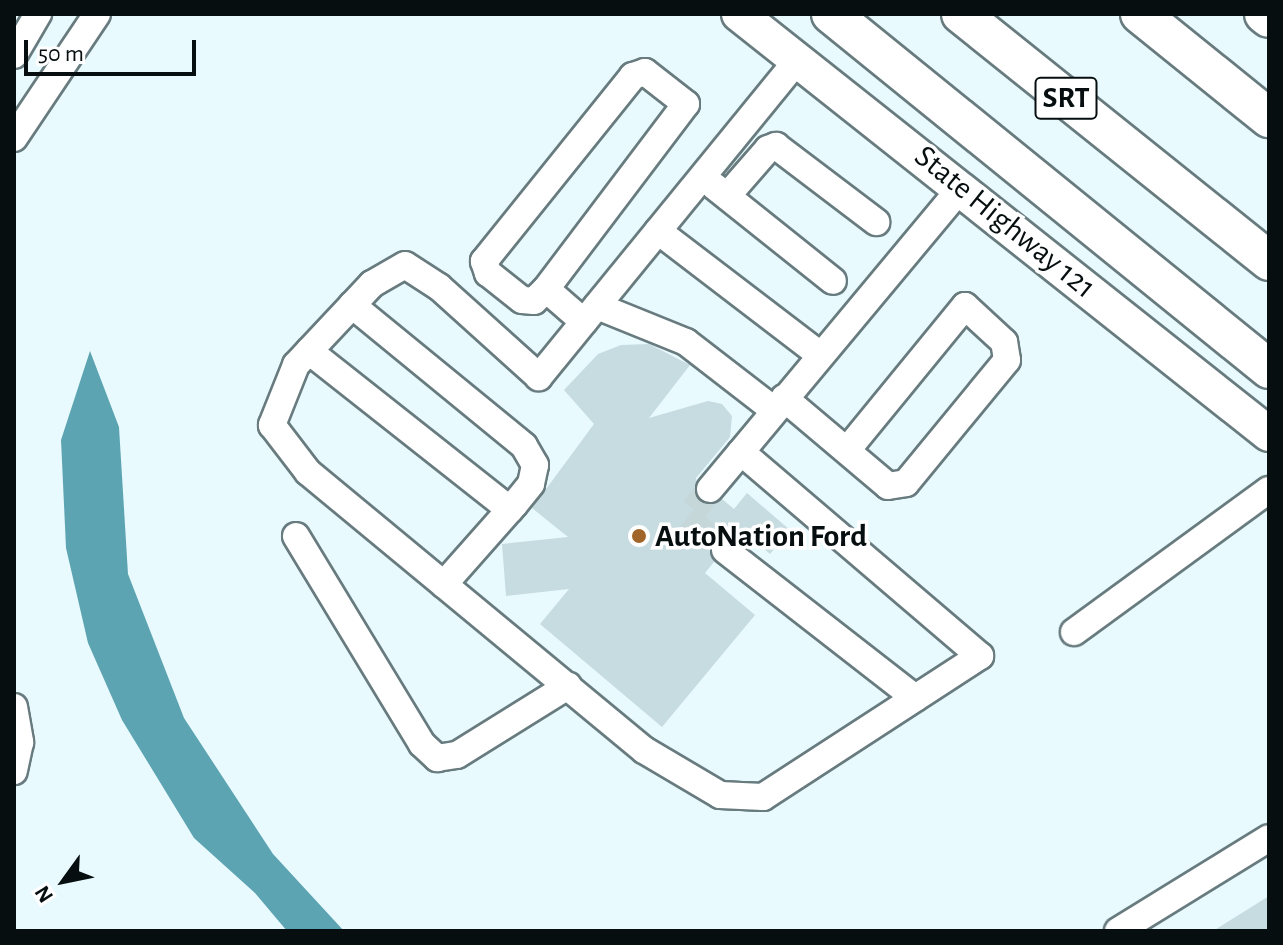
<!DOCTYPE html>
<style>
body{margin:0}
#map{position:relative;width:1283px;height:945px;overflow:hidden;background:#e8fafd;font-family:"Alegreya Sans",sans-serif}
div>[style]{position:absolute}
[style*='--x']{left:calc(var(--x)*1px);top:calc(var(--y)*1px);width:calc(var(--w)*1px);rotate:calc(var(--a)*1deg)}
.water>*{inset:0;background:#5da4b2}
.building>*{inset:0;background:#c7dce0}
.minor-tunnel>*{height:26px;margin-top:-13px;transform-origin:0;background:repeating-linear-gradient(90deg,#c6d7d9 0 26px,transparent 0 39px)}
.roads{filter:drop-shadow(2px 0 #687b7f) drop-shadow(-2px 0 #687b7f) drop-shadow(0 2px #687b7f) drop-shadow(0 -2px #687b7f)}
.minor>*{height:26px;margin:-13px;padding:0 13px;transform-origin:13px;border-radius:13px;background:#fff}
.major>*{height:34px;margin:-17px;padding:0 17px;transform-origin:17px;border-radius:17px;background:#fff}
.highway>*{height:38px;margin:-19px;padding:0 19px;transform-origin:19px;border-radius:19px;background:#fff}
.dots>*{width:22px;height:22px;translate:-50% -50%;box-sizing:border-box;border:4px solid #fff;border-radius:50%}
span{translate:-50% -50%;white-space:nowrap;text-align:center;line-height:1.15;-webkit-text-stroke:7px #fff;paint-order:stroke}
.shield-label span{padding:2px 6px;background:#fff;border:2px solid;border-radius:6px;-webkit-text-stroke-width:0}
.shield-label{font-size:30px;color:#070e10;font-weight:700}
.street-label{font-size:32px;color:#070e10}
.poi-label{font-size:32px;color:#070e10;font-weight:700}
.left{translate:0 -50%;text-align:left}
.frame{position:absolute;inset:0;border:16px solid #070e10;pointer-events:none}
.north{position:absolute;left:24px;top:841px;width:80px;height:80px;-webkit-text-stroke:6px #fff;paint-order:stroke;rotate:237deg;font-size:22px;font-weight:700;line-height:32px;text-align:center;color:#070e10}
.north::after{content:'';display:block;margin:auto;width:28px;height:36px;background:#070e10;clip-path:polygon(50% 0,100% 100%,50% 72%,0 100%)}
.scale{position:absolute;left:24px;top:40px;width:172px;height:36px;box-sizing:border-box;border:4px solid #070e10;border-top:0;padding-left:10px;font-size:24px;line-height:28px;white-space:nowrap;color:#070e10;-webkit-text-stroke:6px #fff;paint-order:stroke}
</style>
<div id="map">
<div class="water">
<div style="clip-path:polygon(90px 351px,119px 427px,128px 574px,184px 718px,273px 854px,344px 931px,287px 931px,255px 893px,194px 838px,122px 720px,88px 643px,66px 548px,61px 440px)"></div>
</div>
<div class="building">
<div style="clip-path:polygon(649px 344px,690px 365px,649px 418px,708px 401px,722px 404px,732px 416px,730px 437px,696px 478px,699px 501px,708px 505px,722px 499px,734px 509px,747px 493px,790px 530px,770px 554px,741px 529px,735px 537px,720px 535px,712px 541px,714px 562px,705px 573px,755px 615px,662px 727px,540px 624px,569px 589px,506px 596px,502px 544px,568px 537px,532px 508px,594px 424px,564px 390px,598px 354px,621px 345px)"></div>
<div style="clip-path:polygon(1269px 896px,1269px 931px,1213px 931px)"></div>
</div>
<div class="minor-tunnel">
<div style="--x:710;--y:489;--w:37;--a:128"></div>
<div style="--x:687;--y:518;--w:50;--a:40.1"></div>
</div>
<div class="roads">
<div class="minor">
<div style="--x:14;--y:55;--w:48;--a:-59.7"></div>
<div style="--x:799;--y:58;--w:412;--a:129.2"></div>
<div style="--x:539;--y:377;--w:135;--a:-138"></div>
<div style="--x:439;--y:287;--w:40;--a:-147.1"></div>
<div style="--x:405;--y:265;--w:38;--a:150"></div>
<div style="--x:372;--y:284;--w:111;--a:133.2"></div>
<div style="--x:296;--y:365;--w:65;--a:111.8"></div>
<div style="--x:272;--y:425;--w:59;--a:52.5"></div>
<div style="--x:308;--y:472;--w:436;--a:39.6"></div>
<div style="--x:644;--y:750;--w:88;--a:30.6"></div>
<div style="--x:720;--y:795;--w:43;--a:2.7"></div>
<div style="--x:763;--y:797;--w:259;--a:-33"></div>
<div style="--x:980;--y:656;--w:314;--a:-139.5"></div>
<div style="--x:741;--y:452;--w:345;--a:-50.2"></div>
<div style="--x:14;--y:138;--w:149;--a:-56.2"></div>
<div style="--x:714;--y:186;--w:152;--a:38.6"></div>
<div style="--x:727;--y:196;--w:62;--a:-48.9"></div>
<div style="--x:768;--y:149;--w:9;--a:-21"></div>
<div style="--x:776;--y:146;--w:126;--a:37.2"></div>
<div style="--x:658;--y:231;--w:204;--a:37.4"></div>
<div style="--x:546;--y:289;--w:232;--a:-52.9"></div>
<div style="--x:686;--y:104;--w:52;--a:-142"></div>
<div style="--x:645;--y:72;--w:13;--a:162"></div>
<div style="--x:633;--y:76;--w:238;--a:128.8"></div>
<div style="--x:484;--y:261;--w:13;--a:72"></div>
<div style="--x:488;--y:273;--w:43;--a:38.5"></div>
<div style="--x:522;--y:300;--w:12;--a:5"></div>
<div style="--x:534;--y:301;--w:17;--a:-45"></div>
<div style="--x:546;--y:289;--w:50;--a:41"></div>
<div style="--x:352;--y:305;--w:222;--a:39.3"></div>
<div style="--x:524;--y:446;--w:22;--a:60"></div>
<div style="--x:535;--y:465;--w:19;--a:102"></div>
<div style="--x:531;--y:484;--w:27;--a:129"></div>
<div style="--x:514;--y:505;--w:106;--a:131.5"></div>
<div style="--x:597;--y:306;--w:96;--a:22"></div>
<div style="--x:686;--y:342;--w:111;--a:37.7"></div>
<div style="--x:309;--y:351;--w:256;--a:38.3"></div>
<div style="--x:784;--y:398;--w:136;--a:40.2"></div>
<div style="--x:888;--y:486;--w:18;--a:-9"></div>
<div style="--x:906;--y:483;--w:159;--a:-50.6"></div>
<div style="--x:1007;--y:360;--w:18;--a:-99"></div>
<div style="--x:1004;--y:342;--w:53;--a:-137.3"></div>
<div style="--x:965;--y:306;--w:186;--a:129.3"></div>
<div style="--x:710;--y:489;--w:48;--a:-50"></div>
<div style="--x:296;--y:536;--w:243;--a:58.8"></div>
<div style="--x:422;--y:744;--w:21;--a:43"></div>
<div style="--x:437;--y:758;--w:20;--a:-9"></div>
<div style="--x:457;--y:755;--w:131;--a:-31.9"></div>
<div style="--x:725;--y:550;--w:241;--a:37.9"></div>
<div style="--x:1074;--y:632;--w:241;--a:-36.1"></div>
<div style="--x:14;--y:707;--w:36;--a:80"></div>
<div style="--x:20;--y:742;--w:30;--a:102"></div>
<div style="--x:1118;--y:931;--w:177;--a:-31.6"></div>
</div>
<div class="major">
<div style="--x:739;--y:14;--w:676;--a:38.4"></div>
</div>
<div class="highway">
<div style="--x:831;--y:14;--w:564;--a:39.02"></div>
<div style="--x:961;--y:14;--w:395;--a:38.7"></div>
<div style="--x:1140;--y:14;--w:166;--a:38.9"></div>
<div style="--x:1264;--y:14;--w:6;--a:39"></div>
</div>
</div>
<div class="dots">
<div style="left:639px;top:536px;background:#a26529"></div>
</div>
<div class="shield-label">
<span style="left:1066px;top:98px">SRT</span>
</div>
<div class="street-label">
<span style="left:1005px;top:222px;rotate:39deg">State Highway 121</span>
</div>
<div class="poi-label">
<span class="left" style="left:655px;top:536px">AutoNation Ford</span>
</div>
<div class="frame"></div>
<div class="north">N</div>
<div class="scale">50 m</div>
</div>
